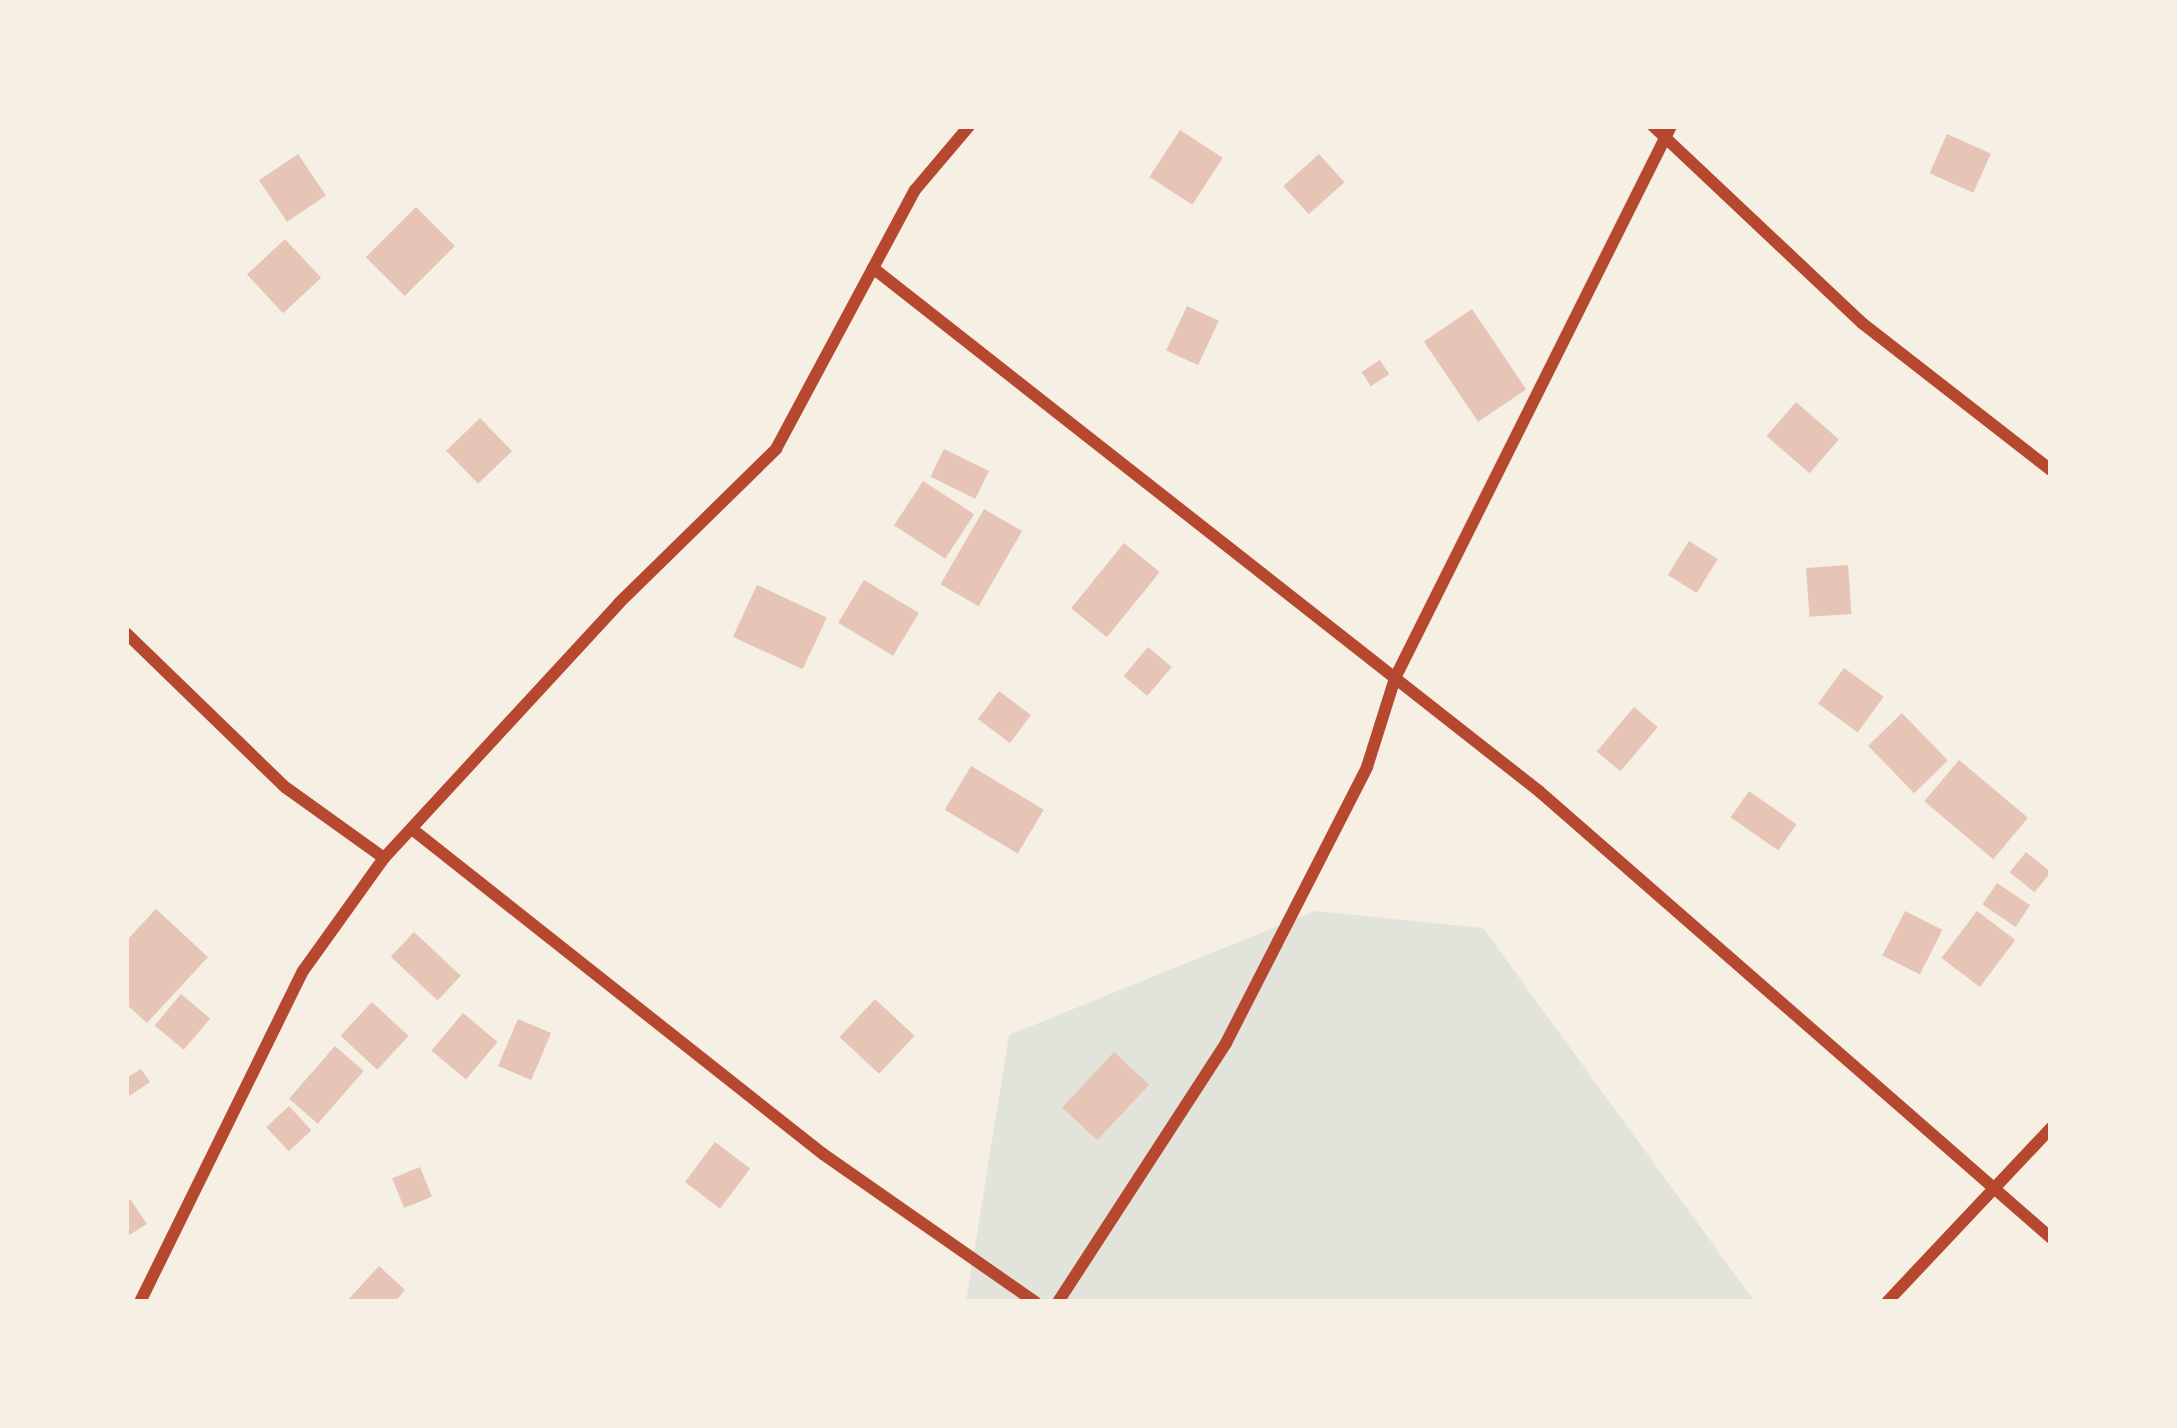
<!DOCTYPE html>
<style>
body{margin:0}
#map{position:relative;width:2177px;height:1428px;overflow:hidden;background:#f6efe4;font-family:"Fira Sans Condensed",sans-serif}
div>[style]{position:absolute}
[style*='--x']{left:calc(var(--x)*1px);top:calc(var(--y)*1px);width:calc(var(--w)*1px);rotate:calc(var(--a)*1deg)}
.green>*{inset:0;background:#e2e4dc}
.building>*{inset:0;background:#e6c5b7;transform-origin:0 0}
.minor>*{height:12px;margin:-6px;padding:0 6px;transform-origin:6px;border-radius:6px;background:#b5482f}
span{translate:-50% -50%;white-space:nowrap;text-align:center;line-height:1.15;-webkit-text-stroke:9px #f6efe4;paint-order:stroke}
.frame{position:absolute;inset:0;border:129px solid #f6efe4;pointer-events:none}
</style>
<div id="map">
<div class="green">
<div style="clip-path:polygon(1315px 911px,1483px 928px,1755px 1302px,966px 1302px,1009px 1035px)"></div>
</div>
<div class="building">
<div style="left:1180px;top:130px;width:51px;height:56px;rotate:33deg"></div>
<div style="left:1947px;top:134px;width:48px;height:43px;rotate:24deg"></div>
<div style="left:298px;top:154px;width:50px;height:47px;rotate:56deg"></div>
<div style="left:1319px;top:154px;width:38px;height:48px;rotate:48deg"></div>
<div style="left:416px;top:207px;width:55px;height:71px;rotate:45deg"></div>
<div style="left:285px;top:239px;width:53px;height:52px;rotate:47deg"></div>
<div style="left:1187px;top:306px;width:35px;height:49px;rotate:25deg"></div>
<div style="left:1472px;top:309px;width:97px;height:58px;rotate:56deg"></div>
<div style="left:1380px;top:360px;width:17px;height:22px;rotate:57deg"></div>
<div style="left:1796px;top:402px;width:57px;height:45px;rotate:41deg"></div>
<div style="left:480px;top:418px;width:46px;height:47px;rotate:46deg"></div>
<div style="left:944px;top:449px;width:50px;height:31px;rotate:26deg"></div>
<div style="left:923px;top:481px;width:61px;height:53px;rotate:33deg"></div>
<div style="left:984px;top:509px;width:44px;height:87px;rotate:30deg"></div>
<div style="left:1689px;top:541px;width:34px;height:40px;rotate:32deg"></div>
<div style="left:1124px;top:543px;width:46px;height:84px;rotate:39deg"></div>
<div style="left:1848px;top:565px;width:49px;height:42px;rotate:86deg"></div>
<div style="left:864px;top:580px;width:64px;height:50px;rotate:31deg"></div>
<div style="left:757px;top:585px;width:77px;height:57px;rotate:25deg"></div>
<div style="left:1148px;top:647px;width:31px;height:38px;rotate:40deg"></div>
<div style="left:1844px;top:668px;width:49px;height:44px;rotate:36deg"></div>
<div style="left:999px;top:691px;width:40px;height:35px;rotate:37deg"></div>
<div style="left:1634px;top:707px;width:31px;height:58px;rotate:40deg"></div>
<div style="left:1902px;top:713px;width:66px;height:47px;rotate:46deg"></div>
<div style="left:1959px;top:760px;width:90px;height:54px;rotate:40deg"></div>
<div style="left:971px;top:766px;width:85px;height:51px;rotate:31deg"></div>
<div style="left:1749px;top:791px;width:58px;height:32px;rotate:35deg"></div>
<div style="left:2026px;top:852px;width:32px;height:26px;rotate:39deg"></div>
<div style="left:1997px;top:883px;width:40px;height:26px;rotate:34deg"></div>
<div style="clip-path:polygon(156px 909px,208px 957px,147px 1023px,126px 1004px,126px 941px)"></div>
<div style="left:1905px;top:911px;width:42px;height:50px;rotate:27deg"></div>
<div style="left:1977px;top:911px;width:48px;height:59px;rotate:37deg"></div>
<div style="left:414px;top:932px;width:64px;height:34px;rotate:43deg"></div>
<div style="left:181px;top:994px;width:38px;height:41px;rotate:40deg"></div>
<div style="left:875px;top:999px;width:54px;height:52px;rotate:43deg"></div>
<div style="left:372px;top:1002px;width:50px;height:46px;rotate:43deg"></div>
<div style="left:463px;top:1013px;width:45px;height:49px;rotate:40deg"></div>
<div style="left:518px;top:1019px;width:36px;height:51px;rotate:23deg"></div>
<div style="left:335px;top:1046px;width:38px;height:70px;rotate:41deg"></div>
<div style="left:1114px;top:1052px;width:48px;height:76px;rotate:43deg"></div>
<div style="clip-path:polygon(141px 1069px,150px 1082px,128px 1097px,126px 1078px)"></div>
<div style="left:289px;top:1106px;width:33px;height:31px;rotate:47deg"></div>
<div style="left:715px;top:1142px;width:44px;height:50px;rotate:37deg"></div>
<div style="left:420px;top:1167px;width:32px;height:30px;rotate:68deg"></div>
<div style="clip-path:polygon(130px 1199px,147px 1224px,126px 1237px,126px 1202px)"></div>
<div style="clip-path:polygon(379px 1266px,405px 1290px,395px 1302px,346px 1302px)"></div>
</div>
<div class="minor">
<div style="--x:1653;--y:126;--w:287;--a:43.3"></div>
<div style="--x:1862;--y:323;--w:239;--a:37.9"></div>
<div style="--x:873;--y:268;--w:848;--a:38.15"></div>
<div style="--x:1540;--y:792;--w:678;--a:41.11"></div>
<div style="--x:126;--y:633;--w:221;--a:44.1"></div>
<div style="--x:285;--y:787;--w:122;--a:35.6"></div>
<div style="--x:412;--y:829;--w:524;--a:38.34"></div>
<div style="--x:823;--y:1154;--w:259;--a:34.9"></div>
<div style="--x:140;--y:1302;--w:369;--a:-63.8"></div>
<div style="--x:303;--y:971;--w:139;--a:-54.4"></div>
<div style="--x:384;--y:858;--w:347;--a:-47.3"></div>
<div style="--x:619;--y:603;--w:220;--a:-44.4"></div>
<div style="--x:776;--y:449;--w:294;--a:-61.8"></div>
<div style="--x:915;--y:190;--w:84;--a:-49.8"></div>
<div style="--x:1058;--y:1302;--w:309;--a:-57"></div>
<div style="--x:1226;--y:1043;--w:310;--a:-62.9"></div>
<div style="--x:1367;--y:767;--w:93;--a:-72.5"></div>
<div style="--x:1395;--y:678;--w:617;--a:-63.43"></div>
<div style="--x:1887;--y:1302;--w:239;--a:-46.7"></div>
</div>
<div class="frame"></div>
</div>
